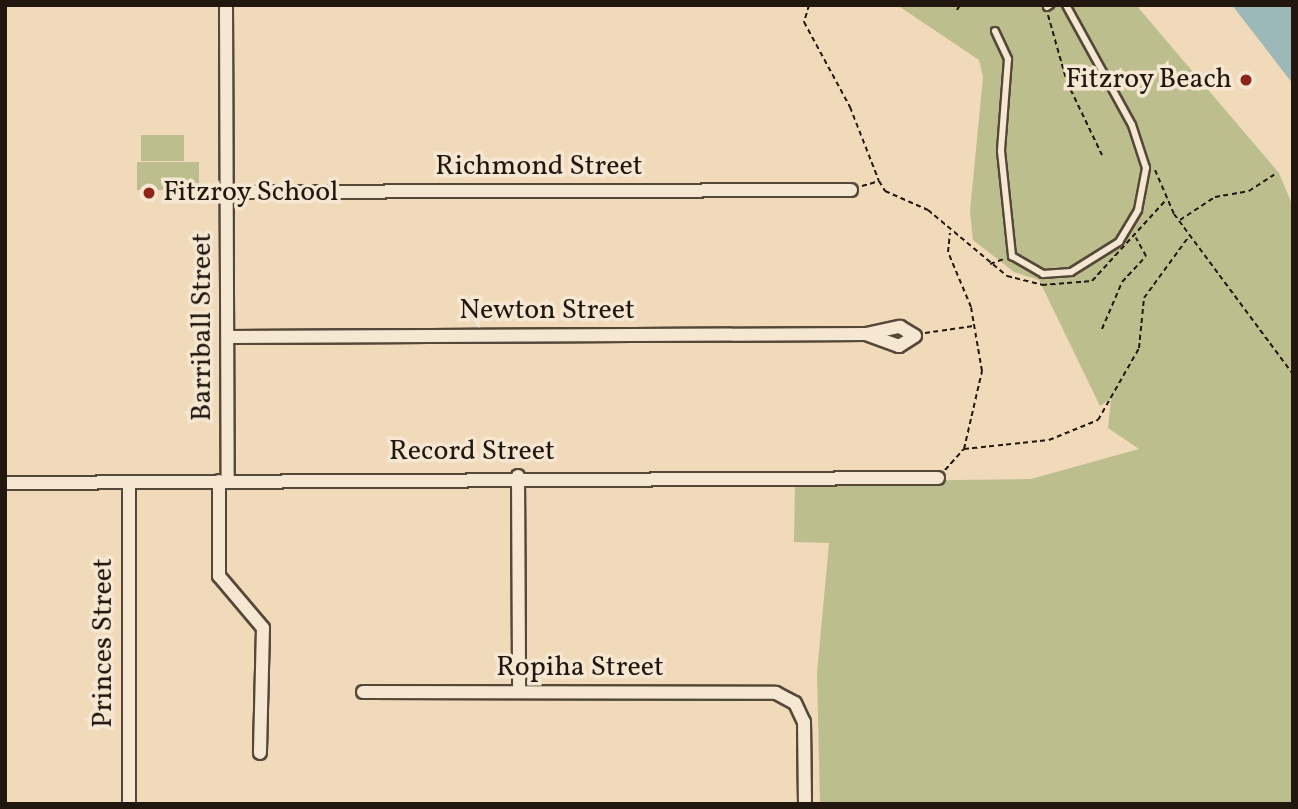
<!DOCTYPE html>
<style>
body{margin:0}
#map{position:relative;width:1298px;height:809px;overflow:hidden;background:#f0daba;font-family:Vollkorn,serif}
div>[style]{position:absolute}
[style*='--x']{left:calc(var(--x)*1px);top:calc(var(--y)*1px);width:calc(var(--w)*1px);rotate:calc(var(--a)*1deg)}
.green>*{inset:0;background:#bdbe8d;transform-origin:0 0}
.water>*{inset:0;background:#9db8b9}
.path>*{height:2px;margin-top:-1px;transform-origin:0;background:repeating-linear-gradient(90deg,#21170e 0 5px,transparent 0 8.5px)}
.roads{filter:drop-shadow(2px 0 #554839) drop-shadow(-2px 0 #554839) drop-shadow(0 2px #554839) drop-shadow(0 -2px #554839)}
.service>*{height:6px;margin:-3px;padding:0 3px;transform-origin:3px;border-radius:3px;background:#f5e7d2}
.minor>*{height:12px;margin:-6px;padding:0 6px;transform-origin:6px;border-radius:6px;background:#f5e7d2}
.dots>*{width:19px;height:19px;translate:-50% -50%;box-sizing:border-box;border:4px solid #f5e7d2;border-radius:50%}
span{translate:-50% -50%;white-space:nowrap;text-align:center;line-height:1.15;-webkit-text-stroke:7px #f5e7d2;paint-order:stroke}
.poi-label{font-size:28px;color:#21170e}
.right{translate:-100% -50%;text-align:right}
.left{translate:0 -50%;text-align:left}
.street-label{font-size:28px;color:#21170e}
.frame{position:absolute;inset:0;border:7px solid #21170e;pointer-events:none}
</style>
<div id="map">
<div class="green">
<div style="clip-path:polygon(897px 5px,1136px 5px,1279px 173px,1293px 207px,1293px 804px,820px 804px,817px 673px,829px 543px,794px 542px,795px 482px,1031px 479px,1139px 449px,1108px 428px,1111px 399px,1100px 406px,1039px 280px,1014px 272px,973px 240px,970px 211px,983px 77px,979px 60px)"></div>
<div style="left:141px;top:135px;width:43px;height:26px"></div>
<div style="left:199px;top:162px;width:28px;height:62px;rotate:90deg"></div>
</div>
<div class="water">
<div style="clip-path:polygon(1232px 5px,1293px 5px,1293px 84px)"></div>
</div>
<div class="path">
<div style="--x:809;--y:5;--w:18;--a:106"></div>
<div style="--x:804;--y:22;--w:97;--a:61.6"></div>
<div style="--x:850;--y:107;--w:79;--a:68.6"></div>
<div style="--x:957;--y:10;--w:6;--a:-59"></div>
<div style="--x:1048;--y:15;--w:70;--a:74.2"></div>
<div style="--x:1067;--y:82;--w:81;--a:64.4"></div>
<div style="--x:1155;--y:170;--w:48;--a:66.6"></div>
<div style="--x:1174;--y:214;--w:199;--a:53.4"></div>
<div style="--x:862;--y:186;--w:18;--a:-16"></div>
<div style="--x:879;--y:181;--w:12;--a:59"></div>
<div style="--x:885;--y:191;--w:47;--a:23.8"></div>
<div style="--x:928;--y:210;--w:103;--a:39.9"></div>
<div style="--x:1007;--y:276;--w:36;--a:14"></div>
<div style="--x:1042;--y:285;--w:50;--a:-4.6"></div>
<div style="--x:1092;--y:281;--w:111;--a:-47.6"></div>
<div style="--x:1180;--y:220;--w:42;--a:-33.3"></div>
<div style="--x:1215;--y:197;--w:35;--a:-10"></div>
<div style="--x:1249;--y:191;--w:30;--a:-33"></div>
<div style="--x:990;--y:264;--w:15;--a:-20"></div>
<div style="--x:1102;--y:329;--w:51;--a:-66.9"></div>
<div style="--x:1122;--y:282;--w:35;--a:-47"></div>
<div style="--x:1146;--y:256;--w:21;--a:-119"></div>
<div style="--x:925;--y:333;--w:49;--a:-8.1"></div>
<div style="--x:964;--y:449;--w:85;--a:-6"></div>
<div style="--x:1049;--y:440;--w:53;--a:-22.2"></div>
<div style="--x:1098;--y:420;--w:83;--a:-60.3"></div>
<div style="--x:1139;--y:348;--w:50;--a:-84.3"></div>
<div style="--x:1144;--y:298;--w:78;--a:-53.9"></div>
<div style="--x:945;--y:470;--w:28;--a:-48"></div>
<div style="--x:964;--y:449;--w:80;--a:-77"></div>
<div style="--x:982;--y:371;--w:65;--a:-99.8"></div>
<div style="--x:971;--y:307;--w:60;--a:-112.7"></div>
<div style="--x:948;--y:252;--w:19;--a:-84"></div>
</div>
<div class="roads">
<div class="service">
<div style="--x:1047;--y:7;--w:4;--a:-34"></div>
<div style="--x:995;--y:31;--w:31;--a:65"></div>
<div style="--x:1008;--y:59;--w:92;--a:94.4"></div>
<div style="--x:1001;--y:151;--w:106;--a:84"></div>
<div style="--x:1012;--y:256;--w:36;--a:30"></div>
<div style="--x:1043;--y:274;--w:28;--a:-4"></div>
<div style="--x:1071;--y:272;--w:57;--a:-32"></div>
<div style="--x:1119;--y:242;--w:37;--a:-59"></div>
<div style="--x:1138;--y:210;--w:43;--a:-79.2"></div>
<div style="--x:1146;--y:168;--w:45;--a:-108"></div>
<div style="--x:1132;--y:125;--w:137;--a:-118.8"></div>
</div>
<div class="minor">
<div style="--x:226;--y:5;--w:476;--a:89.8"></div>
<div style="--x:227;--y:192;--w:624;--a:-0.18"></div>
<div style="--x:228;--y:337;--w:638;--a:-0.27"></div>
<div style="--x:866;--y:334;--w:35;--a:-12"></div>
<div style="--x:900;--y:327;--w:17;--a:31"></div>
<div style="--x:915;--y:336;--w:19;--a:148"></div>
<div style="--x:899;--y:346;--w:35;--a:-160"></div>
<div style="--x:518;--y:476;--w:216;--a:89.7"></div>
<div style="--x:219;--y:481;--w:95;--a:90"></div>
<div style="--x:219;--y:576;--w:68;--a:49.8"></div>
<div style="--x:263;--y:628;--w:125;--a:91.4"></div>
<div style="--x:5;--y:483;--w:933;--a:-0.31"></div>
<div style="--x:363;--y:692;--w:413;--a:0.1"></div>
<div style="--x:776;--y:693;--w:21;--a:28"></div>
<div style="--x:795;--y:703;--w:21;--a:65"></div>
<div style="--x:804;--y:722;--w:82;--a:89.3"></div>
<div style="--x:129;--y:804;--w:322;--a:-90"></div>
</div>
</div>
<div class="dots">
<div style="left:1246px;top:80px;background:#8f2418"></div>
<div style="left:149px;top:193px;background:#8f2418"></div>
</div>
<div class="poi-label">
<span class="right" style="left:1232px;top:80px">Fitzroy Beach</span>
<span class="left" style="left:163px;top:193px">Fitzroy School</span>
</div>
<div class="street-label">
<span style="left:539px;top:167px">Richmond Street</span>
<span style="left:547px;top:311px">Newton Street</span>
<span style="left:203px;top:327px;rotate:-90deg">Barriball Street</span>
<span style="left:472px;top:452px">Record Street</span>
<span style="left:104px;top:643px;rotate:-90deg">Princes Street</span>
<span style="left:580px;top:668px">Ropiha Street</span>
</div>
<div class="frame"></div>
</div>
